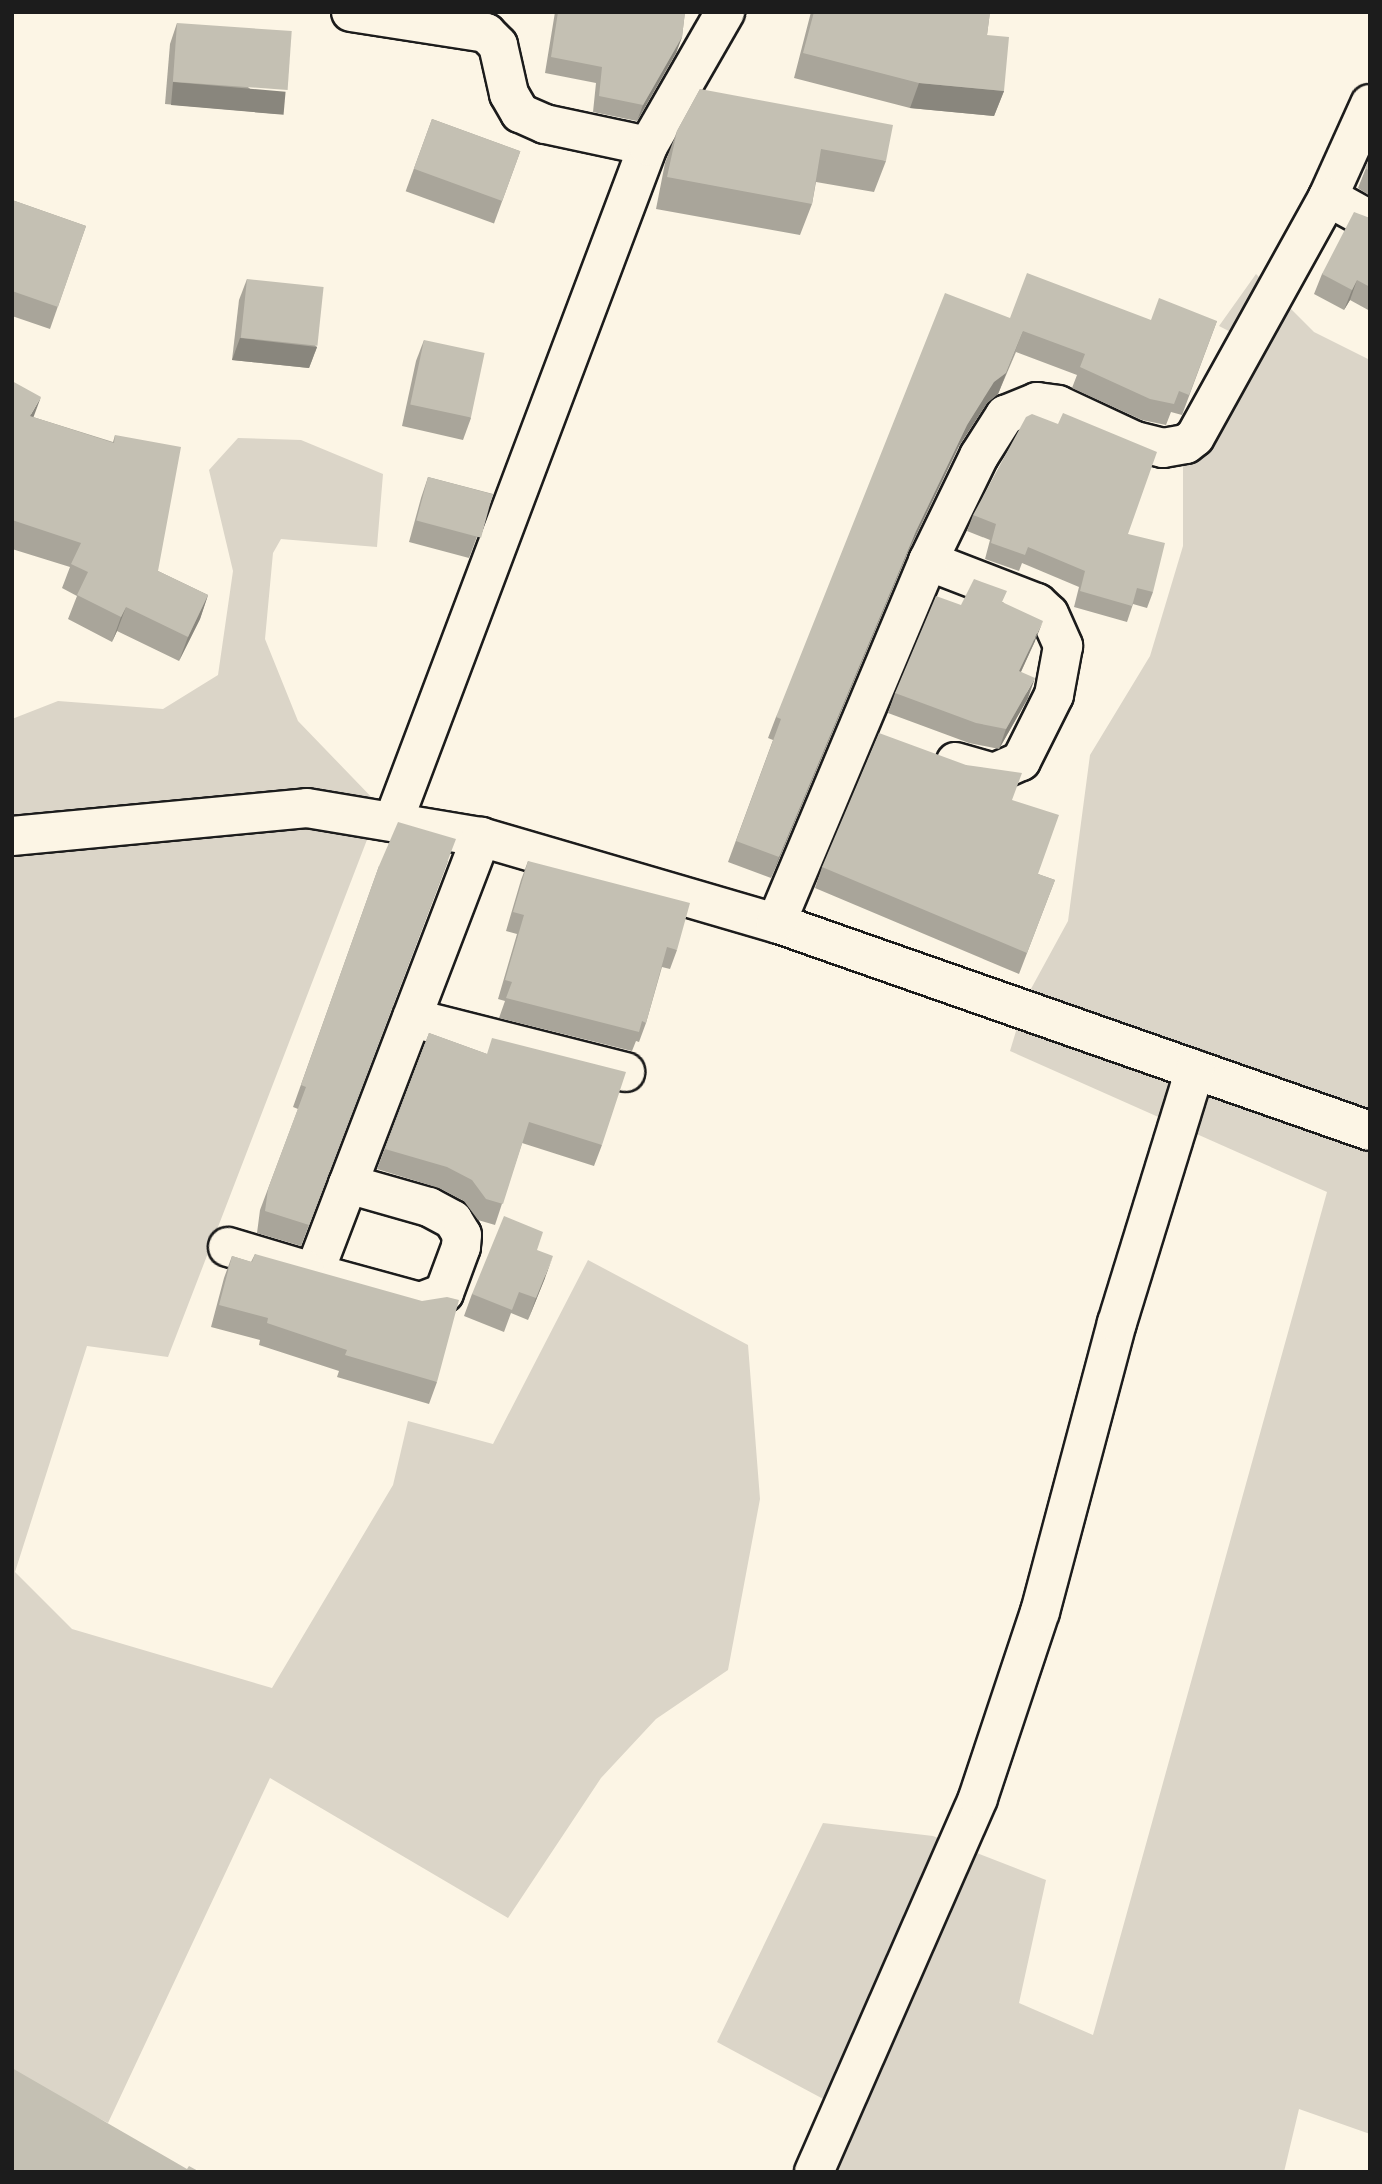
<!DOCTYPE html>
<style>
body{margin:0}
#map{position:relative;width:1382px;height:2184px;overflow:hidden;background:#fcf5e5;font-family:Sriracha,sans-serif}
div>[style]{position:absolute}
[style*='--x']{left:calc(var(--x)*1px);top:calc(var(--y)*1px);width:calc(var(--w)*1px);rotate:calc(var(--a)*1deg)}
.green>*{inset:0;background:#dbd5c8}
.roads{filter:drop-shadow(2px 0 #1c1c1c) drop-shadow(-2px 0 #1c1c1c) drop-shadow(0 2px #1c1c1c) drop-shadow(0 -2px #1c1c1c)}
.minor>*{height:38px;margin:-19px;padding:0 19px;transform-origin:19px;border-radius:19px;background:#fcf5e5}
.wall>*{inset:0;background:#a9a59a;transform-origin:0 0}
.shaded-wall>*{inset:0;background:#89867d;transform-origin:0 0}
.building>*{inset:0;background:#c4c0b3;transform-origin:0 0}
span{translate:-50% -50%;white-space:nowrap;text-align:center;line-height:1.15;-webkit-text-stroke:6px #fcf5e5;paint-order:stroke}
.frame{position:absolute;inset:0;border:14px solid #1c1c1c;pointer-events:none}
</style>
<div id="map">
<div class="green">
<div style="clip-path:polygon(1256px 274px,1314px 332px,1370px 360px,1370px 2134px,1299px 2109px,1284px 2172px,795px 2172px,827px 2101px,717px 2042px,823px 1823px,933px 1836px,1046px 1880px,1019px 2003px,1093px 2035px,1327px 1192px,1010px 1051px,1026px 998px,1068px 921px,1090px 755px,1150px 656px,1183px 546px,1183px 460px,1258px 346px,1219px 326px)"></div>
<div style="clip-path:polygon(238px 438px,301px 440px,383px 474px,377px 547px,281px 539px,273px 553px,265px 639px,298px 721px,380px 806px,168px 1357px,87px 1346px,15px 1572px,72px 1629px,272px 1688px,393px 1485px,408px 1421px,493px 1444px,588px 1260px,748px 1345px,760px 1499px,728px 1670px,656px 1719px,601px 1778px,508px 1918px,270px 1778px,108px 2123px,12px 2074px,12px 719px,58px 701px,163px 709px,218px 675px,233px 571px,209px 470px)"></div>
</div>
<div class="roads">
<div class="minor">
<div style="--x:351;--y:12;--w:137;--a:8.8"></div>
<div style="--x:486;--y:33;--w:17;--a:45"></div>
<div style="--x:498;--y:45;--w:50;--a:77.3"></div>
<div style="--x:509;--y:94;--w:22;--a:60"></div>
<div style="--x:520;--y:113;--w:27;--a:24"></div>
<div style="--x:545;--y:124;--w:105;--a:12.1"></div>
<div style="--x:648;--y:146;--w:722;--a:110.67"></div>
<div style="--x:648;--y:146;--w:155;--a:-60.1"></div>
<div style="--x:1328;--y:197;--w:102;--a:-65.7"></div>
<div style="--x:928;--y:561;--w:117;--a:21.1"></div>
<div style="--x:1037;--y:603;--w:16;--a:43"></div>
<div style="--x:1049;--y:614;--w:35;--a:66"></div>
<div style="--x:1063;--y:646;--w:50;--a:100.4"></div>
<div style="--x:1054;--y:695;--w:74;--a:116.6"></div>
<div style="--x:1021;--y:761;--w:30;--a:156"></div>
<div style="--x:994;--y:773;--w:40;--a:-164"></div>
<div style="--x:12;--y:836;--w:296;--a:-5.4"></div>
<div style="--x:307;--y:808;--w:176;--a:9.5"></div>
<div style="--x:481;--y:837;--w:307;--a:16.3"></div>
<div style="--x:776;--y:923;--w:629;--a:19.3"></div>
<div style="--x:776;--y:923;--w:393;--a:-67.2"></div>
<div style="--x:928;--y:561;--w:117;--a:-64.1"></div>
<div style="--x:979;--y:456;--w:49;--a:-57.6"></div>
<div style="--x:1005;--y:415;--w:35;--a:-22"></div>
<div style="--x:1037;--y:402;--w:21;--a:8"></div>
<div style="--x:1058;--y:405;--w:85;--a:25.1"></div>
<div style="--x:1135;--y:441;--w:29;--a:14"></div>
<div style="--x:1163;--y:448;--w:23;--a:-10"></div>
<div style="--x:1186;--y:444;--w:11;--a:-38"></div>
<div style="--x:1195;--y:437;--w:274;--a:-61"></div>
<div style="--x:1328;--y:197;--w:48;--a:28.7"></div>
<div style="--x:412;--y:1018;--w:220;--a:14.2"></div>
<div style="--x:348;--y:1184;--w:84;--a:15.9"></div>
<div style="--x:429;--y:1207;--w:27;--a:28"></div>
<div style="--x:453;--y:1220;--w:17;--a:59"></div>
<div style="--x:462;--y:1235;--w:12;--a:95"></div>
<div style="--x:461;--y:1247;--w:49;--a:110.3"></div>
<div style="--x:444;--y:1293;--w:26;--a:159"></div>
<div style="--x:420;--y:1302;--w:110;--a:-164.7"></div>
<div style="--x:314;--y:1273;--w:95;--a:-69.1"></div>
<div style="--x:348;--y:1184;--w:372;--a:-69"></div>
<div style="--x:228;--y:1247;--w:80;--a:16.6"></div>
<div style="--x:814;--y:2172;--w:408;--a:-66.3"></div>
<div style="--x:978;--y:1798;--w:196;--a:-71.6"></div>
<div style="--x:1040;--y:1612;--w:299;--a:-75.1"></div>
<div style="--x:1117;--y:1323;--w:265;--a:-72.9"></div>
</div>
</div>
<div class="wall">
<div style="clip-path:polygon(555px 12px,685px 12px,682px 37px,676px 53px,637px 121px,593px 112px,596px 83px,545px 73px)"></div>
<div style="clip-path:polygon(811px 12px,990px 12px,987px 35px,1004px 91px,994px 116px,910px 108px,794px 78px)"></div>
<div style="clip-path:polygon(177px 23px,278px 114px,165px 104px,170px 44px)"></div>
<div style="clip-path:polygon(700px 89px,886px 161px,874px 192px,816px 182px,812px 204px,800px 235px,656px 209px,665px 163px,677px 131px)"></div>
<div style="left:432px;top:119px;width:94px;height:77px;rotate:20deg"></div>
<div style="clip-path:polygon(1370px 158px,1370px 196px,1358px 188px)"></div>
<div style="clip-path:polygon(12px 200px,86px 226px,50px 329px,12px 316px)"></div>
<div style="clip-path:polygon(1370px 218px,1370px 311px,1350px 300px,1344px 310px,1314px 294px,1322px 274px)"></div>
<div style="clip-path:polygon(247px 279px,317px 347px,309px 368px,232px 360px,239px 300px)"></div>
<div style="clip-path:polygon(1010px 318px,1217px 321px,1182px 415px,1171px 412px,1166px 425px,1142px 420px,1072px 388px,1077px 375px,1016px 352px,998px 394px,987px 403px,959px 446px,908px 552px,771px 878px,728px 862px,773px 740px,768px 738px,776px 717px)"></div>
<div style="clip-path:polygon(424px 340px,471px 418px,463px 440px,402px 426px,416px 361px)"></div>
<div style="clip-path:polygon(12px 381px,33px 417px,113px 442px,115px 435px,158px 571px,208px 595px,200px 619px,179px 661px,117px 631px,112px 642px,68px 619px,77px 596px,62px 588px,70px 567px,12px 549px)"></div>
<div style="clip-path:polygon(428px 477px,493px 494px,469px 558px,409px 542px,421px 498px)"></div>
<div style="clip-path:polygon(973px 515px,1128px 534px,1153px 592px,1147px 608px,1133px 604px,1127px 622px,1074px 607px,1079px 587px,1022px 563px,1019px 571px,985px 559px,990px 540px,967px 531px)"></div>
<div style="clip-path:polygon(1003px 602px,1035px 641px,1021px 672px,1028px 698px,999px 749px,969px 743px,888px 713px,895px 693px,961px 605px)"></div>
<div style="clip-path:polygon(966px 765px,1012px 800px,1038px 874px,1055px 880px,1019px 974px,815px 888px,822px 867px)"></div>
<div style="clip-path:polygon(448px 861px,301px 1246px,257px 1233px,260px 1210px,298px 1109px,293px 1107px,379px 866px)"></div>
<div style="clip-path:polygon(528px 861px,677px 950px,670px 969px,662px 967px,646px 1023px,639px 1042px,636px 1041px,632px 1051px,499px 1018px,505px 1001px,498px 999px,517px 934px,506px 931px,521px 880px)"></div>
<div style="clip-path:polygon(429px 1033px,487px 1054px,602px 1145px,594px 1166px,522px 1143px,495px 1225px,478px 1220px,464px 1201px,439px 1188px,377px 1169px)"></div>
<div style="clip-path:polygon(537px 1250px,545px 1278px,528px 1320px,511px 1313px,504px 1332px,464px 1316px,472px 1294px)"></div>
<div style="clip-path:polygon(255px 1254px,437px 1382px,429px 1404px,337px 1377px,339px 1371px,259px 1345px,260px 1340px,211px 1327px,224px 1278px,232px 1256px,251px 1262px)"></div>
</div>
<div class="shaded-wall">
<div style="clip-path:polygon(682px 37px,676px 53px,637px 121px,643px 105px)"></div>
<div style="left:173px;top:82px;width:113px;height:23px;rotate:5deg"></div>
<div style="clip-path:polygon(919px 83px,1004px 91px,994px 116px,910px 108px)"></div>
<div style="clip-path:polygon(1357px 280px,1350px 300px,1344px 310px,1352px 290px)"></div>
<div style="clip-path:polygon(1023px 331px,998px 394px,987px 403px,959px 446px,908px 552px,771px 878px,779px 857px,916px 531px,967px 425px)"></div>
<div style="clip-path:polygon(240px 338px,317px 347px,309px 368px,232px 360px)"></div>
<div style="clip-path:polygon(41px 397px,32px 421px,30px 416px)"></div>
<div style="clip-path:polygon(208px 595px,200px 619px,179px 661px,188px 637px)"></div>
<div style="clip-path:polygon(126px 607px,117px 631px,112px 642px,121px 617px)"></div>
<div style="clip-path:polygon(1043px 621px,1035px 641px,1012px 691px,1019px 671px)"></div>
<div style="clip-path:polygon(1035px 678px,1028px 698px,999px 749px,1006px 729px)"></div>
<div style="clip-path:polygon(553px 1256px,545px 1278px,528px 1320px,536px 1298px)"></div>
</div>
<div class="building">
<div style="clip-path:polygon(558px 12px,685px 12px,682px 37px,643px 105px,599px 96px,602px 67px,551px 57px)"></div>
<div style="clip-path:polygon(814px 12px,990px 12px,987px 35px,1009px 37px,1004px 91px,919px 83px,803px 53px)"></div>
<div style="left:177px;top:23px;width:115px;height:59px;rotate:4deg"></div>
<div style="clip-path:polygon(700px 89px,893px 125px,886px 161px,821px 149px,812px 204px,667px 177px,677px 131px)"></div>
<div style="left:432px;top:119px;width:94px;height:53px;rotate:20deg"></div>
<div style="clip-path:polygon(1370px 158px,1370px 171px,1365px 168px)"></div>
<div style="clip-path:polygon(12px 200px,86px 226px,58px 307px,12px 291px)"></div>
<div style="clip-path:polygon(1354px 212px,1370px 218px,1370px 287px,1357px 280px,1352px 290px,1322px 274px)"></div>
<div style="clip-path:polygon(1027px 273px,1151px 320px,1159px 298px,1217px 321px,1189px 395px,1179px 391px,1174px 404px,1150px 399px,1080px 367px,1085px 354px,1023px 331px,1006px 373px,994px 382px,967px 425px,916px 531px,779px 857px,736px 841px,781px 719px,776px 717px,945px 293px,1010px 318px)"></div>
<div style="left:247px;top:279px;width:77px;height:59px;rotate:6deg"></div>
<div style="left:424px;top:340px;width:62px;height:66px;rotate:12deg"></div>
<div style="clip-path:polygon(12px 381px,41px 397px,30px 416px,114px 443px,115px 435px,181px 447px,158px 571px,208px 595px,188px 637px,126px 607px,121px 617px,77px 595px,88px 572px,71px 564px,81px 543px,12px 520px)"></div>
<div style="clip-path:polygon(1063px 413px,1157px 452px,1128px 534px,1165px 543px,1153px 592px,1137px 588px,1132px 606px,1080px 591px,1085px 571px,1028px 547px,1025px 555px,991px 543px,996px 524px,973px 515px,1026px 417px,1032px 414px,1058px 424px)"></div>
<div style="left:428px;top:477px;width:67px;height:45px;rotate:15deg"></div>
<div style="clip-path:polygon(974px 579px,1007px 591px,1002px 602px,1043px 621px,1019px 671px,1035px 678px,1006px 729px,976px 723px,895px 693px,936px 596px,961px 605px)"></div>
<div style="clip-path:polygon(879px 733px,966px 765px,1022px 773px,1012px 800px,1059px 815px,1038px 874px,1055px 880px,1027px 953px,822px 867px)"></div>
<div style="clip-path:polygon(398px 822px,456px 839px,309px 1225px,265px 1211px,268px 1189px,306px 1087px,301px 1085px,379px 866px)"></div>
<div style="clip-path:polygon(528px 861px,690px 903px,677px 950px,667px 947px,646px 1023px,642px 1021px,639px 1032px,506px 998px,512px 982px,505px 980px,524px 915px,513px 912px)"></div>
<div style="clip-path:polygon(429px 1033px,487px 1054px,492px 1038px,626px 1072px,602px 1145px,529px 1122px,503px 1204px,486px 1199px,472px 1180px,447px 1167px,385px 1149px)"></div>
<div style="clip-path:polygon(504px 1216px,543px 1232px,537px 1250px,553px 1256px,536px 1298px,519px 1292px,512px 1310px,472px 1294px)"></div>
<div style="clip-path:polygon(255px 1254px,422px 1301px,447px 1297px,459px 1300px,437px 1382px,345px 1355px,347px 1350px,267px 1323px,268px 1318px,219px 1305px,232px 1256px,252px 1262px)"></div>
<div style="clip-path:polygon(12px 2068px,187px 2169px,189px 2166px,200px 2172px,12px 2172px)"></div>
</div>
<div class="frame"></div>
</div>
